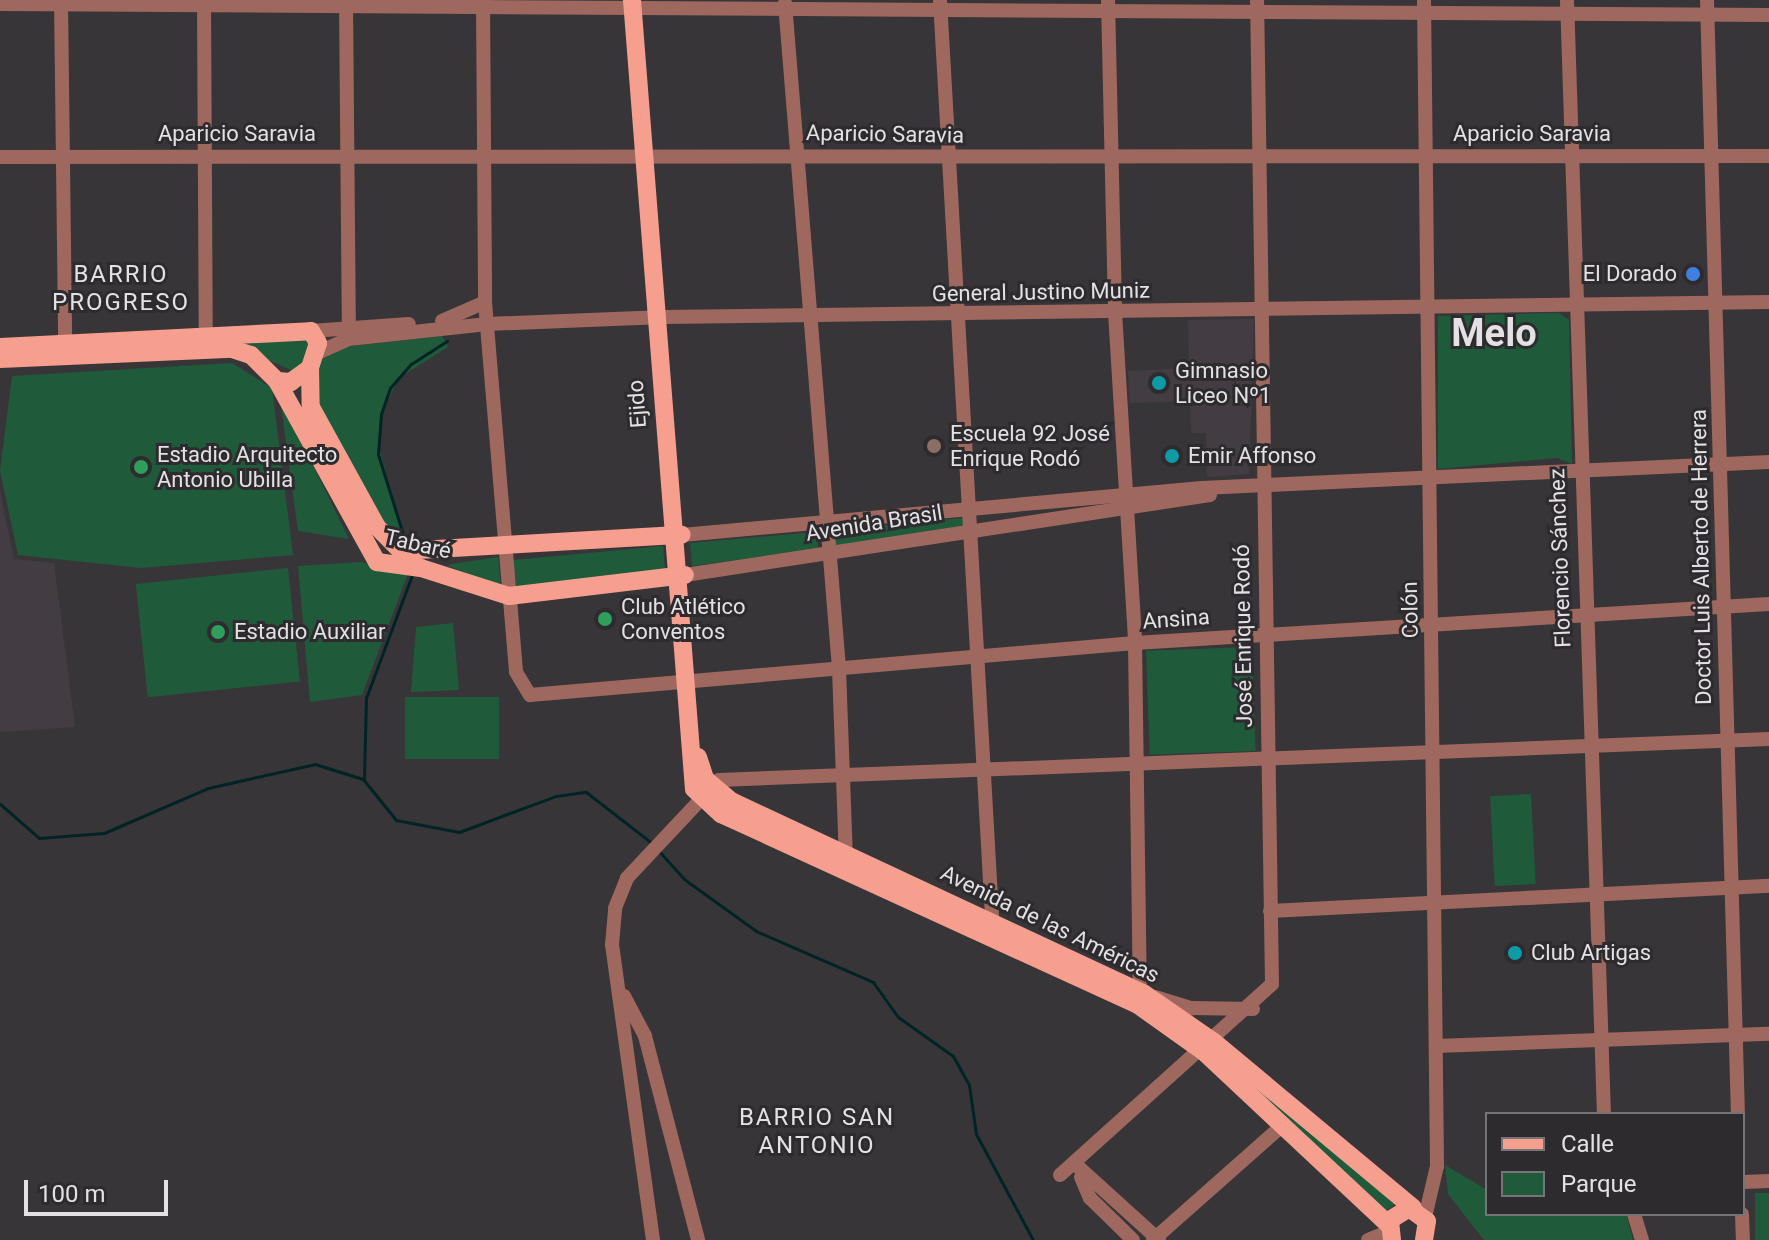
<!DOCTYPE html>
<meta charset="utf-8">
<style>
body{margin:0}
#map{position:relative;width:1769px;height:1240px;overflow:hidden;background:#383538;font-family:Roboto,sans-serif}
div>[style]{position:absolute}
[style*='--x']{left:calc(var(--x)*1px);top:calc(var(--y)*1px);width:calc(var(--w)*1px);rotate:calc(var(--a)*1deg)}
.built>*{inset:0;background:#443c43}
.green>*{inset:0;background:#1f5b3a;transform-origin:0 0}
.stream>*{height:3px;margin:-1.5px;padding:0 1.5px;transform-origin:1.5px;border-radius:1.5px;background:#002425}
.minor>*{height:14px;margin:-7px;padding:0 7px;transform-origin:7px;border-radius:7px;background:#9f685f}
.major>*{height:18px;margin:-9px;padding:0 9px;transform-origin:9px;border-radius:9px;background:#f79f8f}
.dots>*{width:22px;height:22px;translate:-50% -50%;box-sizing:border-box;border:4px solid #2e2b2e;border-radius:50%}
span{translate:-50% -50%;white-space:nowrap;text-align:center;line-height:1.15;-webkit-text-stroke:6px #2e2b2e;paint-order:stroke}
.street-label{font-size:22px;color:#e3e1e3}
.poi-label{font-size:22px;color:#e3e1e3}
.right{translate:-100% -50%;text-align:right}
.left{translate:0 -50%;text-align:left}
.neighbourhood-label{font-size:24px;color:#e3e1e3;letter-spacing:2px}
.town-label{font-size:38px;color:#e3e1e3;font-weight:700}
.legend{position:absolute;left:1485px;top:1112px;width:260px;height:104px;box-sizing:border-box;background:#2e2b2e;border:2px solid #767476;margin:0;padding:10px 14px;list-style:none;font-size:24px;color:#e3e1e3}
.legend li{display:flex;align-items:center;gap:16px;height:40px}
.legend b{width:40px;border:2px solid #767476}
.scale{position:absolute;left:24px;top:1180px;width:144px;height:36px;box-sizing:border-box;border:4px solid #e3e1e3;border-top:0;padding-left:10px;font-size:24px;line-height:28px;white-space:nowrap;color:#e3e1e3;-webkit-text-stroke:6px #2e2b2e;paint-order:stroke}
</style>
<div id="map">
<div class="built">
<div style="clip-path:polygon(1254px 319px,1249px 474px,1207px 477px,1206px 433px,1191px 433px,1190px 401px,1130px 403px,1128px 371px,1189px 368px,1188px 320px)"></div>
<div style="clip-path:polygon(0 491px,14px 559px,54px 563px,75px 727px,0 732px)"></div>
</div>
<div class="green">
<div style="clip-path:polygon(1559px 313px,1569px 320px,1572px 464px,1557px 458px,1438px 469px,1438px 316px)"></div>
<div style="clip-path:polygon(442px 336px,448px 347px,399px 378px,381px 414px,379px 448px,406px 542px,391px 540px,318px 410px,318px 363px,335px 348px)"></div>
<div style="clip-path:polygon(307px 337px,311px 350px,295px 372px,224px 340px)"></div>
<div style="clip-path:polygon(232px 363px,272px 388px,293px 555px,141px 568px,18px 555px,0 471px,12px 376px)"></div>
<div style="clip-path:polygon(280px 398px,349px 539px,298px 531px)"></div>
<div style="clip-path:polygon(963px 518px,965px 529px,833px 547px,831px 530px)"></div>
<div style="clip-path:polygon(817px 532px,818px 549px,692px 566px,690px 543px)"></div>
<div style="clip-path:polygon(663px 546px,665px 570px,517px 590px,513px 560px)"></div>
<div style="clip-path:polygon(498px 557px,501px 587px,446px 565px)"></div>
<div style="clip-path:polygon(361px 562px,408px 574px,362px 695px,310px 702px,298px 566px)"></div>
<div style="left:288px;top:568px;width:114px;height:153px;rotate:84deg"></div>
<div style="clip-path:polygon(453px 623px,459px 690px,411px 692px,416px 627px)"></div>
<div style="left:1252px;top:647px;width:104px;height:106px;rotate:88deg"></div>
<div style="left:405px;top:697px;width:94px;height:62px"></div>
<div style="left:1531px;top:794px;width:90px;height:41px;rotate:87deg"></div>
<div style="clip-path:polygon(1213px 1047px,1399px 1201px,1383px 1214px)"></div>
<div style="clip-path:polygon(1445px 1165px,1487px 1190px,1487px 1214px,1626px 1214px,1633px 1240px,1484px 1240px,1448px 1194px)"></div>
<div style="left:1755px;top:1193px;width:14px;height:47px"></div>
</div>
<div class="stream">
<div style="--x:406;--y:544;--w:94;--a:-107.3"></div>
<div style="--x:378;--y:454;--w:40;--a:-85.7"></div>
<div style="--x:381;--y:414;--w:28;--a:-71"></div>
<div style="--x:390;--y:388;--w:32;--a:-49"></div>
<div style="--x:411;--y:364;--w:43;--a:-32.6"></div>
<div style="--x:364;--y:779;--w:81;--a:-88.6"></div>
<div style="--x:366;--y:698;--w:131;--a:-69.5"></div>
<div style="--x:0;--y:804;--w:52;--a:41.1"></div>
<div style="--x:39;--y:838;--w:65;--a:-4.4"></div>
<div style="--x:104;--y:833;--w:113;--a:-23.4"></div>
<div style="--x:208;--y:788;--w:110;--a:-12.6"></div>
<div style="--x:315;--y:764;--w:50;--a:17.4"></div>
<div style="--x:363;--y:779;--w:53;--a:51.2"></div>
<div style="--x:396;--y:820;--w:64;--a:10.8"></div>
<div style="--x:459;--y:832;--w:103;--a:-20.4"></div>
<div style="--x:556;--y:796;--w:30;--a:-8"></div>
<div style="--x:586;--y:792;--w:85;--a:37.8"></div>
<div style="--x:658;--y:850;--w:39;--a:48"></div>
<div style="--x:684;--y:879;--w:89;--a:35.8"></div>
<div style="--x:756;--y:931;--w:128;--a:23.6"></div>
<div style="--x:873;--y:982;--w:43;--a:54.5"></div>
<div style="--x:898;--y:1017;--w:67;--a:35.3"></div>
<div style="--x:953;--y:1056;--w:33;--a:61"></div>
<div style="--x:969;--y:1085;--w:49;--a:81.9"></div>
<div style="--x:976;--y:1134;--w:120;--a:61.7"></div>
</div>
<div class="minor">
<div style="--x:61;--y:0;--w:352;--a:89.3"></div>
<div style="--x:204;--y:0;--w:344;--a:89.7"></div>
<div style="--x:346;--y:0;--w:339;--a:89.5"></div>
<div style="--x:483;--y:0;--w:302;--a:89.6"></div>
<div style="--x:485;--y:302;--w:371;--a:85.2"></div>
<div style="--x:516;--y:672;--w:27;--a:59"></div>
<div style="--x:530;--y:695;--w:607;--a:-4.91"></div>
<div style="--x:1135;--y:643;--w:635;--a:-3.52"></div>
<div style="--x:940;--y:0;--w:935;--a:86.75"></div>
<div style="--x:1108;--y:0;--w:312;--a:88.7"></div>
<div style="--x:1115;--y:312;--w:332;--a:86.5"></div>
<div style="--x:1135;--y:643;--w:358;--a:89.2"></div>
<div style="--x:1424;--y:0;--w:1166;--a:89.36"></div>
<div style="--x:1437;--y:1166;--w:52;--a:103.2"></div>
<div style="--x:1567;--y:0;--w:1115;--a:88.1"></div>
<div style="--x:1707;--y:0;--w:1114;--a:88.41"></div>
<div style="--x:785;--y:3;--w:668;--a:85.36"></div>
<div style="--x:839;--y:669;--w:194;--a:87.9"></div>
<div style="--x:0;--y:4;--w:1769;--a:0.36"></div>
<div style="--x:0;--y:157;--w:1769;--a:-0.03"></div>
<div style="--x:442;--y:321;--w:47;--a:-23.8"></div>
<div style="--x:311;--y:331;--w:98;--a:-4.1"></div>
<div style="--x:317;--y:353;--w:35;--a:-24"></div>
<div style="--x:349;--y:339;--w:139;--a:-6.2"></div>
<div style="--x:487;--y:324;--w:177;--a:-2.3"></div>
<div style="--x:664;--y:317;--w:1105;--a:-0.78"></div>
<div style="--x:682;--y:535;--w:522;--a:-5.16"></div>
<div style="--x:1202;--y:488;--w:568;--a:-2.63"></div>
<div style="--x:685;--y:575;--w:531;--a:-8.66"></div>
<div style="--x:1270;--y:911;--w:500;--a:-2.9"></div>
<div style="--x:624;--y:996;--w:45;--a:62.3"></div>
<div style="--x:645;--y:1036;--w:211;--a:75.4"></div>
<div style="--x:1155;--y:997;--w:39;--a:17"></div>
<div style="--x:1192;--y:1008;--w:61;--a:0.9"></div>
<div style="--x:1436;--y:1046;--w:333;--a:-2.1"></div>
<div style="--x:1074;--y:1163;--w:115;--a:42.2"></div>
<div style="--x:1060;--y:1175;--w:285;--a:-42"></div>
<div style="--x:1272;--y:984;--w:984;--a:-90.87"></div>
<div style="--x:1081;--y:1177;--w:23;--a:67"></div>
<div style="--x:1090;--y:1198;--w:60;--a:44.3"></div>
<div style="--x:1743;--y:1182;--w:26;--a:-2"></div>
<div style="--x:1634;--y:1214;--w:27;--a:73"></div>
<div style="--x:1742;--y:1214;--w:26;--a:88"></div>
<div style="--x:653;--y:1240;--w:298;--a:-97.9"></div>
<div style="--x:612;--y:945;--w:37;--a:-85"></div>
<div style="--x:615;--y:908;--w:32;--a:-68"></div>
<div style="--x:627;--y:878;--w:134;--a:-46.8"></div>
<div style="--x:719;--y:780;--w:1051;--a:-2.24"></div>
<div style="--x:1153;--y:1240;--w:175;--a:-41.5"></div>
<div style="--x:1368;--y:1240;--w:22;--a:-22"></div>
</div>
<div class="major">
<div style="--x:632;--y:0;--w:791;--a:85.51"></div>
<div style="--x:694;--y:789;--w:37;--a:43"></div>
<div style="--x:721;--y:814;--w:459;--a:24.6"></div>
<div style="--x:1138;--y:1005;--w:81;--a:35.5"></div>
<div style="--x:1204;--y:1052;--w:252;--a:43.1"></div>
<div style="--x:0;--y:347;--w:311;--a:-2.9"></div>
<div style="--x:311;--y:331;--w:14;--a:60"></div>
<div style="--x:318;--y:343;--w:26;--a:108"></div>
<div style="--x:310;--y:368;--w:24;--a:144"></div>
<div style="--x:291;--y:382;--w:14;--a:-176"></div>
<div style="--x:0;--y:359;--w:232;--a:-2.5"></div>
<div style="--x:232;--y:349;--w:20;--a:18"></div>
<div style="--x:251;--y:355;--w:37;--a:45"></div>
<div style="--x:277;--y:381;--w:207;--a:61.1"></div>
<div style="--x:377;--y:562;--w:44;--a:7.8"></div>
<div style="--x:421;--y:568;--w:92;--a:17.7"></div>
<div style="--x:509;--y:596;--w:177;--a:-6.8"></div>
<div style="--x:310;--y:368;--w:39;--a:89"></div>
<div style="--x:311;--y:407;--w:137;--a:61.2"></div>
<div style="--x:377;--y:527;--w:34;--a:45"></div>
<div style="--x:401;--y:551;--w:281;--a:-3.3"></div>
<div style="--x:698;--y:757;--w:23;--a:72"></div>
<div style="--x:705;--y:779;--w:34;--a:40"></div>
<div style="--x:731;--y:801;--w:455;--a:25"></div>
<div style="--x:1143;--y:993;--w:86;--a:34.6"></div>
<div style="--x:1214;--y:1042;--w:259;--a:39.8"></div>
<div style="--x:1392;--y:1240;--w:20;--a:-96"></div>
<div style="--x:1390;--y:1220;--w:22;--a:-32"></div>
<div style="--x:1409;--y:1208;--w:22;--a:36"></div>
<div style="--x:1427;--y:1221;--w:19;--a:99"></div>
</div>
<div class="dots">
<div style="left:1693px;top:274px;background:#3f7fe0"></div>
<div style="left:1159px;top:383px;background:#0f9aa8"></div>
<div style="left:934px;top:446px;background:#8d6e63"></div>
<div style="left:1172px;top:456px;background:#0f9aa8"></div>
<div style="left:141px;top:467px;background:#2e9e5b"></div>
<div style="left:605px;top:619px;background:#2e9e5b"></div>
<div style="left:218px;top:632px;background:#2e9e5b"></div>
<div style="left:1515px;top:953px;background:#0f9aa8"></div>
</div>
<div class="street-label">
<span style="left:237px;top:134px">Aparicio Saravia</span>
<span style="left:885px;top:134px;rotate:1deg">Aparicio Saravia</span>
<span style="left:1532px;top:134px">Aparicio Saravia</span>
<span style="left:1041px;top:292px;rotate:-1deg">General Justino Muniz</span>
<span style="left:637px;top:404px;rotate:-94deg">Ejido</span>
<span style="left:874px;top:523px;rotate:-9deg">Avenida Brasil</span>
<span style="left:418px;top:544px;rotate:13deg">Tabaré</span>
<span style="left:1701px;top:557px;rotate:-91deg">Doctor Luis Alberto de Herrera</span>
<span style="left:1560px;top:558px;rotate:-92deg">Florencio Sánchez</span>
<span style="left:1410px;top:610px;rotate:-91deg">Colón</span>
<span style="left:1176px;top:619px;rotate:-4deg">Ansina</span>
<span style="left:1243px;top:636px;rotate:-91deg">José Enrique Rodó</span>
<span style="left:1050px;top:924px;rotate:26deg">Avenida de las Américas</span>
</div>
<div class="poi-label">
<span class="right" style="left:1677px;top:274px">El Dorado</span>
<span class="left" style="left:1175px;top:383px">Gimnasio<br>Liceo Nº1</span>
<span class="left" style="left:950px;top:446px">Escuela 92 José<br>Enrique Rodó</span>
<span class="left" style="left:157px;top:467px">Estadio Arquitecto<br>Antonio Ubilla</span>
<span class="left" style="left:1188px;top:456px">Emir Affonso</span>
<span class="left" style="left:621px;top:619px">Club Atlético<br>Conventos</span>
<span class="left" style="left:234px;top:632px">Estadio Auxiliar</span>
<span class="left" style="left:1531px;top:953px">Club Artigas</span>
</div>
<div class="neighbourhood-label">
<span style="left:121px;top:289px">BARRIO<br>PROGRESO</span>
<span style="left:817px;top:1132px">BARRIO SAN<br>ANTONIO</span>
</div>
<div class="town-label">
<span style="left:1494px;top:334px">Melo</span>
</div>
<ul class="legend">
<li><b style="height:10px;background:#f79f8f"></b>Calle</li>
<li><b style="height:22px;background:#1f5b3a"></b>Parque</li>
</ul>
<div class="scale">100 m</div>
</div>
